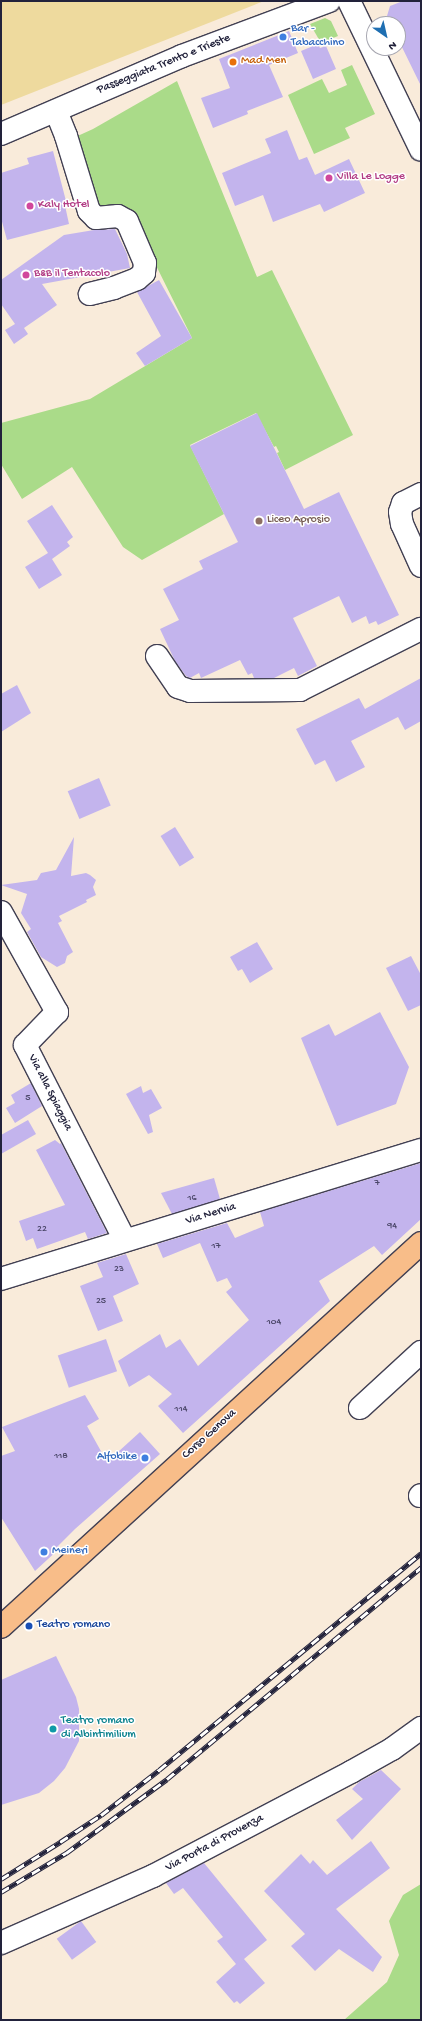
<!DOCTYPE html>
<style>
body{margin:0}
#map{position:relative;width:422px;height:2021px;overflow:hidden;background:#f9ebda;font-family:"Gochi Hand",sans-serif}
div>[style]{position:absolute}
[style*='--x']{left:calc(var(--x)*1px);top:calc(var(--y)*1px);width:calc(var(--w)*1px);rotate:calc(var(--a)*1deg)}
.green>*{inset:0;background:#aadb89}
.sand>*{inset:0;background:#eeda9e}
.building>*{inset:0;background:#c3b4ed;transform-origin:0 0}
.roads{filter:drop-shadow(1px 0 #424053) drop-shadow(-1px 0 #424053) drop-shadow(0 1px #424053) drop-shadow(0 -1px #424053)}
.minor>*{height:22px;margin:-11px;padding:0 11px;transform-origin:11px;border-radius:11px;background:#fff}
.major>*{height:22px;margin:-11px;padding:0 11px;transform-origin:11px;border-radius:11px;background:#f8bd89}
.rail>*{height:4.5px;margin-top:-2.25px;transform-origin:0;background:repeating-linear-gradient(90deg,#fff 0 9px,#22223b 0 18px);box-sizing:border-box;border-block:1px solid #22223b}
.dots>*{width:11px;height:11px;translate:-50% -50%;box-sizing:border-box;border:2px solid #fff;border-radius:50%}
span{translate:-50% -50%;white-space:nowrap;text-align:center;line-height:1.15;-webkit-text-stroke:3px #fff;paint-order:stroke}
.number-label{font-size:10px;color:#4a4668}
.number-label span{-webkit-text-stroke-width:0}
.shop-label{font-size:12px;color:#366cbe}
.left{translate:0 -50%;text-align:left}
.right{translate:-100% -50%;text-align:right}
.food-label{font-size:12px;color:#c56008}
.street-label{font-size:12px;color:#22223b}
.hotel-label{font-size:12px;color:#b23c85}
.education-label{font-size:12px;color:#785e54}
.transit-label{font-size:12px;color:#164399}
.culture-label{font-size:12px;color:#0d838f}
.frame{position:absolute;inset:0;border:2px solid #22223b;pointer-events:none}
.north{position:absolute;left:366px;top:16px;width:40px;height:40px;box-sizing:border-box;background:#fff;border:1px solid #a7a7b1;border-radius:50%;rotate:146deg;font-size:11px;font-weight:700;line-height:16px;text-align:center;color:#22223b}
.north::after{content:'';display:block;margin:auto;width:14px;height:18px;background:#1f6fb2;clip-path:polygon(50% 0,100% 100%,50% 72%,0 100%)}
</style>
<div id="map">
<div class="green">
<div style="clip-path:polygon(325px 18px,331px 21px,338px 36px,321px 43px,310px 24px)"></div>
<div style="clip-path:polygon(352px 65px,375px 114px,345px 128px,350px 138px,314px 154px,288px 95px,322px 79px,329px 93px,347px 85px,341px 70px)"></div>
<div style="clip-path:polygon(177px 81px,257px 277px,272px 270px,353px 435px,285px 470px,277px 453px,279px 452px,276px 446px,274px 447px,256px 413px,190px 445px,224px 514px,142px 560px,123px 547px,72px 467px,22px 499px,1px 464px,1px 423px,90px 399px,192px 338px,127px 207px,102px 212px,90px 202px,71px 139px,93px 129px)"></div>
<div style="clip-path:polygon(421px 1884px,421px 2020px,344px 2020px,387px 1982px,399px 1955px,389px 1921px,403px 1895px)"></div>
</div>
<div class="sand">
<div style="clip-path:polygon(1px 1px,264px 1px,1px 105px)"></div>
</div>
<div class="building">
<div style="clip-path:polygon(403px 1px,421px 1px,421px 86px,398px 39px,398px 24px,391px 24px,387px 16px,390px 6px)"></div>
<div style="clip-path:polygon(289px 31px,298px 53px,269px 65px,283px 97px,247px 111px,248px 114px,213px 128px,201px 98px,230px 88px,219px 59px)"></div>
<div style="clip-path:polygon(318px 44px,320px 48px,326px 46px,336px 69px,313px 79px,301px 51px)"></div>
<div style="clip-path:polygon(287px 130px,299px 160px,307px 157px,315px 175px,349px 159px,365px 193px,324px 212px,320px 204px,273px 222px,263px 195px,235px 206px,222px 173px,271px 153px,265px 139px)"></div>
<div style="clip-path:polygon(53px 151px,66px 201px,64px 201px,69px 224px,7px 240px,1px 218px,1px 173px,29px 164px,27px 158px)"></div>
<div style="clip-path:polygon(115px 229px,127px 254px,130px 268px,42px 284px,57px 305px,24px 328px,28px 334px,14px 344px,5px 330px,15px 324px,1px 304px,1px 280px,64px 235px,94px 230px)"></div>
<div style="clip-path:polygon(159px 280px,192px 338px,145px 366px,136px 353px,161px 336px,137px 292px)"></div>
<div style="clip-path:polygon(257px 413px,304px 509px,339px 492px,399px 615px,378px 625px,376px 621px,369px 624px,366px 616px,352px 623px,339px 596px,293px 618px,317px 666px,298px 676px,294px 668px,274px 678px,254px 678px,252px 673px,248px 675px,240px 660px,201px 678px,199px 673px,190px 678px,186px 676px,175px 661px,160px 629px,179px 620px,163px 589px,203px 569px,199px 561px,238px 542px,190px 446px)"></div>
<div style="clip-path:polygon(52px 505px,73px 537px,67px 542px,70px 546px,52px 559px,62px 575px,39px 589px,25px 567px,48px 553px,27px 521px)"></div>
<div style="clip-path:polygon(421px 678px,421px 721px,405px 730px,398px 717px,351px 741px,365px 767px,336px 782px,325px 760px,315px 765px,296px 729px,359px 698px,365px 709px)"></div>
<div style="clip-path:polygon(17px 685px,31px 713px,1px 732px,1px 694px)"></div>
<div style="left:99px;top:778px;width:30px;height:34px;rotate:67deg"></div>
<div style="left:175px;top:827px;width:36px;height:17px;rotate:58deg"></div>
<div style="clip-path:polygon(74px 837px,71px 876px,86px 873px,90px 875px,96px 880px,93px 887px,96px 895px,86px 900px,87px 902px,59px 916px,62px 921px,58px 923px,73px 952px,67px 956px,65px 963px,57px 967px,41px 957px,27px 932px,31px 929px,21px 913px,27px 894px,1px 885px,37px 880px,41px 873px,56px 870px)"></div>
<div style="clip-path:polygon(257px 942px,273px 969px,250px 983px,242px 969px,238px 971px,230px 957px)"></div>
<div style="clip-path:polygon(411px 956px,421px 975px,421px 1005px,408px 1011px,386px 968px)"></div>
<div style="clip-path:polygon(380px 1012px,409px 1067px,396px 1104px,337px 1126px,301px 1038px,329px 1024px,335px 1036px)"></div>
<div style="clip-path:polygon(31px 1083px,42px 1106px,15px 1123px,6px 1108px,15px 1103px,11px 1095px)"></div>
<div style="clip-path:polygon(141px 1086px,143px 1093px,151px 1089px,162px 1108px,149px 1115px,153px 1132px,148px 1134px,126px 1094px)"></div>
<div style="clip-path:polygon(28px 1120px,36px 1134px,1px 1154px,1px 1135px)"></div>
<div style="clip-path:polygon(55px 1140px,60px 1144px,61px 1143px,107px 1233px,88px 1239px,85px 1232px,37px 1249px,33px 1238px,26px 1241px,19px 1221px,65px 1205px,36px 1150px)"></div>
<div style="clip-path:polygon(421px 1163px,421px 1219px,382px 1255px,374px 1246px,319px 1281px,330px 1301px,183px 1433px,158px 1406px,172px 1394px,149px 1375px,129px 1387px,118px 1361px,160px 1334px,166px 1348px,180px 1339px,198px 1366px,249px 1320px,226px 1292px,232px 1287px,227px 1278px,217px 1282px,200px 1243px,163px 1258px,157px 1244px,227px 1223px,235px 1238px,264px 1226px,260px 1212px)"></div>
<div style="clip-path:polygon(214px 1178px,220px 1199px,172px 1214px,161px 1193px)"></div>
<div style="clip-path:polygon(126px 1254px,139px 1284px,113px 1296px,123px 1321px,98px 1331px,80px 1286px,103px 1277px,97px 1263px)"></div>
<div style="left:106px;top:1339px;width:34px;height:51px;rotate:71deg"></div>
<div style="clip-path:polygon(85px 1395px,99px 1419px,87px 1426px,107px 1462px,140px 1432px,160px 1454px,75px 1529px,58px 1546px,60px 1548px,35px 1571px,1px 1517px,1px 1456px,15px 1451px,2px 1427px)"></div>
<div style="clip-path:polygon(56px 1656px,76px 1697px,79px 1709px,79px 1741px,65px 1768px,54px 1781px,39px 1793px,1px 1805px,1px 1680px)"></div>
<div style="clip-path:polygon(381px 1770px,401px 1789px,352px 1840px,336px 1820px,363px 1799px,352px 1789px,359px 1782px)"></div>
<div style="clip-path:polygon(371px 1841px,390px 1868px,336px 1909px,382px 1957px,373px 1972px,339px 1949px,315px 1971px,291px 1946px,305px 1934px,264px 1891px,301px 1854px,310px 1864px,313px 1860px,327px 1875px)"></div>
<div style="clip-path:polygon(204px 1863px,267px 1940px,244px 1959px,265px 1983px,240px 2004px,237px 2001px,234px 2003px,216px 1982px,236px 1964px,217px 1941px,223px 1937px,183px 1888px,174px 1894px,166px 1883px)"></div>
<div style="left:81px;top:1921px;width:26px;height:30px;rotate:54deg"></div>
</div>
<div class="roads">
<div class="minor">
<div style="--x:349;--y:1;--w:165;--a:64.2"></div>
<div style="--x:56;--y:111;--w:27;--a:68"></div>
<div style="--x:66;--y:136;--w:78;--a:73"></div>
<div style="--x:89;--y:211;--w:10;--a:45"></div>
<div style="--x:96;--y:218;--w:22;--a:-5"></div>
<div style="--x:118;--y:216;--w:10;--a:29"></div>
<div style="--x:127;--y:221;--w:46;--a:66.8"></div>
<div style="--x:145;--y:263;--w:10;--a:96"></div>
<div style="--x:144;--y:273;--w:9;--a:139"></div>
<div style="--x:137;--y:279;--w:25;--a:159"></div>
<div style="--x:114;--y:288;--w:25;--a:166"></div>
<div style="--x:1;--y:134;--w:197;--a:-23.3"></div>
<div style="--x:182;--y:56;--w:157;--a:-20.5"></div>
<div style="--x:421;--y:494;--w:20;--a:153"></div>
<div style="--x:403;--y:503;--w:9;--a:108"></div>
<div style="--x:400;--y:512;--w:12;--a:81"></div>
<div style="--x:402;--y:524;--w:46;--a:65.7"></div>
<div style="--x:157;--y:656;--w:37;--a:56"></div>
<div style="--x:178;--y:687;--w:13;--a:18"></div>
<div style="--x:190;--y:691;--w:110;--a:-0.5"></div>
<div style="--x:300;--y:690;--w:136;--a:-26.8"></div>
<div style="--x:1;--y:912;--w:115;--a:60.8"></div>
<div style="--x:57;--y:1012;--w:46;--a:134.1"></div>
<div style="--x:25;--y:1045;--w:219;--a:62.9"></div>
<div style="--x:1;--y:1279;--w:439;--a:-17.1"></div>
<div style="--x:360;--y:1408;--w:83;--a:-42.6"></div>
<div style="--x:420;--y:1496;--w:1;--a:-45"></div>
<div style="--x:1;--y:1943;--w:166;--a:-23.8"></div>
<div style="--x:153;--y:1876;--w:224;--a:-27.7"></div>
<div style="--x:351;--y:1772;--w:47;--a:-29.3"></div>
<div style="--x:392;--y:1749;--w:36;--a:-36"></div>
</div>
<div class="major">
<div style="--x:1;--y:1627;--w:569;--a:-42.44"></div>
</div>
</div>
<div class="rail">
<div style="--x:1;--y:1879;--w:70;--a:-32.1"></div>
<div style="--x:60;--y:1842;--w:49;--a:-33.4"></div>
<div style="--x:101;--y:1815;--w:73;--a:-37.8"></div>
<div style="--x:159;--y:1770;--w:340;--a:-39.6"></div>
<div style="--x:1;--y:1892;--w:76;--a:-31"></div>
<div style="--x:66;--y:1853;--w:125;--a:-36.2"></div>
<div style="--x:167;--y:1779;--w:331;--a:-39.8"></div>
</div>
<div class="dots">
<div style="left:283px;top:37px;background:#3f7fe0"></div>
<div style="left:233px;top:62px;background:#e8710a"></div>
<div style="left:329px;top:178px;background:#d1479c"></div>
<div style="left:30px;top:206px;background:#d1479c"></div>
<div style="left:26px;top:275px;background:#d1479c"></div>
<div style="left:259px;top:521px;background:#8d6e63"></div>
<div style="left:145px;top:1458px;background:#3f7fe0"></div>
<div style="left:44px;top:1552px;background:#3f7fe0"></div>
<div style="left:29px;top:1626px;background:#1a4fb4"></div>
<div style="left:53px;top:1729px;background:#0f9aa8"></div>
</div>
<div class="number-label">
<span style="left:28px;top:1099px">5</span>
<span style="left:377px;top:1184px">7</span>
<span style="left:192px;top:1199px">16</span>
<span style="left:392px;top:1227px">94</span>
<span style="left:42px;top:1230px">22</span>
<span style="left:216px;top:1247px">17</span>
<span style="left:119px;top:1270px">23</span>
<span style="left:101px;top:1302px">25</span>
<span style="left:274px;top:1323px">104</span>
<span style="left:181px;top:1410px">114</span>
<span style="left:61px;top:1457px">118</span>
</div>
<div class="shop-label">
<span class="left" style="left:291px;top:37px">Bar -<br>Tabacchino</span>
<span class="right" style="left:137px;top:1458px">Alfobike</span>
<span class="left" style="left:52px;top:1552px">Meineri</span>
</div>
<div class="food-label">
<span class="left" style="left:241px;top:62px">Mad Men</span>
</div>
<div class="street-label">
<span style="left:164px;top:65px;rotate:-22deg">Passeggiata Trento e Trieste</span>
<span style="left:49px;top:1093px;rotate:63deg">Via alla Spiaggia</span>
<span style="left:211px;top:1215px;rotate:-17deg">Via Nervia</span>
<span style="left:210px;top:1435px;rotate:-42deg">Corso Genova</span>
<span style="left:215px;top:1844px;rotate:-28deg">Via Porta di Provenza</span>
</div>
<div class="hotel-label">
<span class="left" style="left:337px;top:178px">Villa Le Logge</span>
<span class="left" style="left:38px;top:206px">Kaly Hotel</span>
<span class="left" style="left:34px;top:275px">B&amp;B il Tentacolo</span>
</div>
<div class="education-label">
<span class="left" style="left:267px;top:521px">Liceo Aprosio</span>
</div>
<div class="transit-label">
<span class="left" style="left:37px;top:1626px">Teatro romano</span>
</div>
<div class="culture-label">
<span class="left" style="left:61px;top:1729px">Teatro romano<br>di Albintimilium</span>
</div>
<div class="frame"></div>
<div class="north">N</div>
</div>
